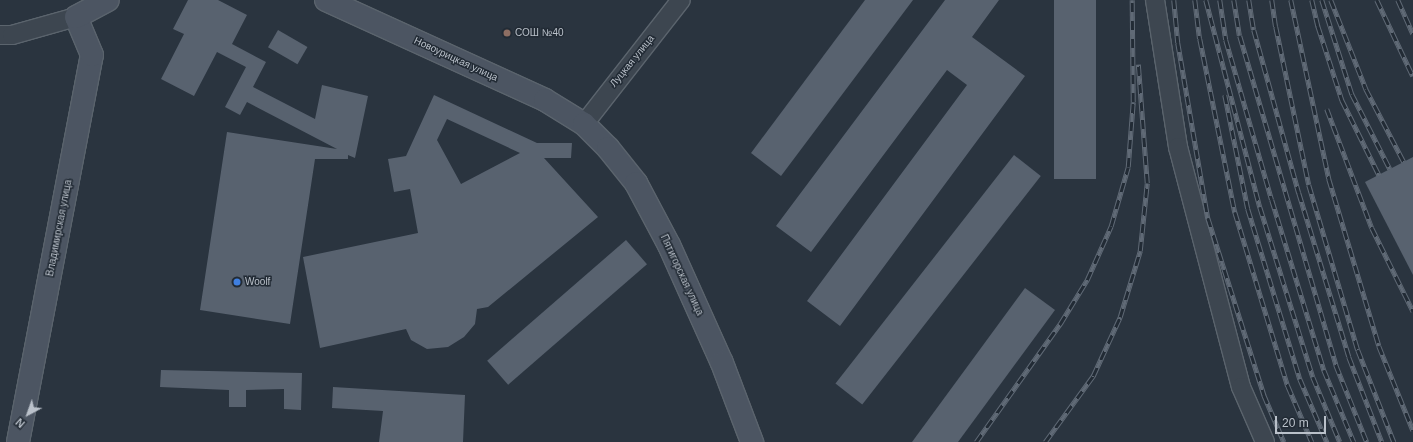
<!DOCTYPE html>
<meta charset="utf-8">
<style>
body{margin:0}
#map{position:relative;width:1413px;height:442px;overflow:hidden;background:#2a343f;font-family:Helvetica,sans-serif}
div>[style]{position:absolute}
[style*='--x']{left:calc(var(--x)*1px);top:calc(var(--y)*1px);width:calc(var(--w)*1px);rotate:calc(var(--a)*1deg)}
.building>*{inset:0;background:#58626f;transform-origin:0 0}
.roads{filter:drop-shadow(1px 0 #5b646d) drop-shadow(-1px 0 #5b646d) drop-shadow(0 1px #5b646d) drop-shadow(0 -1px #5b646d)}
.minor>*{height:18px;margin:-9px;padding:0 9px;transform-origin:9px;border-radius:9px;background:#3d4650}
.secondary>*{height:22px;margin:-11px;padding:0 11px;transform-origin:11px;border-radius:11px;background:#4c5562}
.rail>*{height:4.5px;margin-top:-2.25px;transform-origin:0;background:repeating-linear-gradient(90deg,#222b35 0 9px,#606a76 0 18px);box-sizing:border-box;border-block:1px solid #606a76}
.dots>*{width:11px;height:11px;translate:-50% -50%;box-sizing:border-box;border:2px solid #222b35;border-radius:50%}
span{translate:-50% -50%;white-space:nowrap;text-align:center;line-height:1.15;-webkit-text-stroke:3px #222b35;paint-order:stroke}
.poi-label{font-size:10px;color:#bac1ca}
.left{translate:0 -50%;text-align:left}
.street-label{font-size:10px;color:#bac1ca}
.north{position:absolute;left:8px;top:394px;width:40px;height:40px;-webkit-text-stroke:3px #222b35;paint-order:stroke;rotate:221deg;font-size:11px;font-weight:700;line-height:16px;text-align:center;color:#bac1ca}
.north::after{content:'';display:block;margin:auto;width:14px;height:18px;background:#bac1ca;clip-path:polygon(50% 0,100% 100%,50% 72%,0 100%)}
.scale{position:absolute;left:1275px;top:416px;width:51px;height:18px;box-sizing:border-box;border:2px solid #bac1ca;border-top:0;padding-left:5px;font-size:12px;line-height:14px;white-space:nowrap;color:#bac1ca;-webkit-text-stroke:3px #222b35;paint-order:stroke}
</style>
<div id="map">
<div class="building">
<div style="clip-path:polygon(188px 0,218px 0,247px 15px,232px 44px,266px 62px,253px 87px,315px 119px,322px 85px,368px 96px,355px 158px,348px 155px,348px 159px,315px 159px,290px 324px,200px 310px,227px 132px,337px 149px,247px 102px,240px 115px,225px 107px,246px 67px,217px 52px,194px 96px,161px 79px,184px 34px,173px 29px)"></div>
<div style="clip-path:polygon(865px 0,913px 0,781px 176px,751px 153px)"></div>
<div style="clip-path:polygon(945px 0,999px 0,972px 37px,1025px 76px,840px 326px,807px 301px,967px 85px,947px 70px,811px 252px,776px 226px)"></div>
<div style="left:1054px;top:0;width:42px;height:179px"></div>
<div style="left:278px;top:30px;width:34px;height:20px;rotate:30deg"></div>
<div style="clip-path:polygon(evenodd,434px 95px,537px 143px,572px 143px,571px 158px,544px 158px,598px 217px,488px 307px,477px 309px,475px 324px,464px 337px,448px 347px,427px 349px,411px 340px,406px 329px,320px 348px,303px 257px,418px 233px,410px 189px,394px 192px,388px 159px,406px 156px,434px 95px,447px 119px,520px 153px,461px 184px,437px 140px,447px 119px)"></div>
<div style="left:1014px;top:155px;width:34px;height:290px;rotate:38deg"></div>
<div style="clip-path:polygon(1413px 157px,1413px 275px,1365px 182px)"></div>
<div style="left:626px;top:240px;width:32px;height:184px;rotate:49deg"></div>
<div style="clip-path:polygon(1025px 288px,1055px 310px,958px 442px,912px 442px)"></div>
<div style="clip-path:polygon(161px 370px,302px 373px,301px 410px,284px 409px,284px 389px,246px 390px,246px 407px,229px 407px,229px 390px,160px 387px)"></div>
<div style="clip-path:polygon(333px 387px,465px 395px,463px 442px,379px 442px,383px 411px,332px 408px)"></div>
</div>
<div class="roads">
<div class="minor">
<div style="--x:1155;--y:0;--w:149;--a:81.1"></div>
<div style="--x:1178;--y:147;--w:248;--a:75.3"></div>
<div style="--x:1241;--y:387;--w:60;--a:66.4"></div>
<div style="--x:0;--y:35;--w:12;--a:0"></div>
<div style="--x:12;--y:35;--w:66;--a:-15.7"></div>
<div style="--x:584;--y:124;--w:157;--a:-52"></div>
</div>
<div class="secondary">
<div style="--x:326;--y:0;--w:241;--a:24.5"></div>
<div style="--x:545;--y:100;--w:46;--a:31.6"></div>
<div style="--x:584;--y:124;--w:34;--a:45"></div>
<div style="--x:608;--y:148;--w:45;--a:51.3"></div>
<div style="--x:636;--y:183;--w:70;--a:62"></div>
<div style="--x:669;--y:245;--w:129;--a:65.8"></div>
<div style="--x:722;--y:363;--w:85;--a:69.2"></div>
<div style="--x:18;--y:442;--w:394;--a:-79.2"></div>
<div style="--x:92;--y:55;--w:41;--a:-112.8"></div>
<div style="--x:76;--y:17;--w:36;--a:-28"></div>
</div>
</div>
<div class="rail">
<div style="--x:1174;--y:0;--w:43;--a:84.7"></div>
<div style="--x:1178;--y:43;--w:178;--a:80.3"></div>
<div style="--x:1208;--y:218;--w:186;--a:72.4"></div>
<div style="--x:1264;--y:395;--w:51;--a:66.9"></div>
<div style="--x:1195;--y:0;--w:39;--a:83"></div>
<div style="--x:1200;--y:39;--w:177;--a:78.6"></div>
<div style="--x:1235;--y:212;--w:182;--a:73.1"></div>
<div style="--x:1288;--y:386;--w:61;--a:66.8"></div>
<div style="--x:1206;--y:0;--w:214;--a:75.4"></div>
<div style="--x:1260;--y:207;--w:178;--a:72.7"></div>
<div style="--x:1313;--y:377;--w:70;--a:67.4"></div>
<div style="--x:1220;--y:0;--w:40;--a:81.5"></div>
<div style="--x:1226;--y:40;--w:166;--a:74"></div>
<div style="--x:1272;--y:200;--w:178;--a:73"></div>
<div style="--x:1324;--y:370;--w:78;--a:67.4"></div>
<div style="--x:1234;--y:0;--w:36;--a:81"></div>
<div style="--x:1240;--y:36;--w:343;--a:73.7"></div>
<div style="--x:1336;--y:365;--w:83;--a:68.1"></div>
<div style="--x:1249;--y:0;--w:30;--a:81"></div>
<div style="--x:1254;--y:30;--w:169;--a:74.6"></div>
<div style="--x:1299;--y:193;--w:171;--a:73"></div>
<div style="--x:1349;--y:357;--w:91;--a:68.8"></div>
<div style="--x:1272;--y:0;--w:27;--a:82"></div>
<div style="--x:1276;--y:27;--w:161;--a:78.2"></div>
<div style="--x:1309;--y:185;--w:172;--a:73.5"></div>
<div style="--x:1358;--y:350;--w:99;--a:68.6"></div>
<div style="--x:1291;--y:0;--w:183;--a:78"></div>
<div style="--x:1329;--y:179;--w:174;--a:73.3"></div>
<div style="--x:1379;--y:346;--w:91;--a:68"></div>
<div style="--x:1312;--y:0;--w:27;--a:77"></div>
<div style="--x:1318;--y:26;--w:78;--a:72"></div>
<div style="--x:1342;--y:100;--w:84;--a:63.7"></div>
<div style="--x:1322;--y:0;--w:99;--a:72.3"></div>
<div style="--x:1352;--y:94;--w:84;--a:63.1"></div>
<div style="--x:1331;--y:0;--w:96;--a:68.5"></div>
<div style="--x:1366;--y:89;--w:82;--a:62.5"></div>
<div style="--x:1377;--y:0;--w:84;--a:64.7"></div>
<div style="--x:1398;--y:0;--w:37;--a:66"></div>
<div style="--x:1225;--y:95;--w:116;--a:78.6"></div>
<div style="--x:1248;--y:209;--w:178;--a:73"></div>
<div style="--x:1300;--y:379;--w:69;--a:66.8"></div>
<div style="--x:1327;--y:109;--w:127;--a:69.3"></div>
<div style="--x:1372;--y:228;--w:93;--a:63.7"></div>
<div style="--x:976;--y:442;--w:145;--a:-54.6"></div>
<div style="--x:1060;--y:324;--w:52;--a:-58.5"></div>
<div style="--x:1087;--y:280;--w:59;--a:-66"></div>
<div style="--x:1111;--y:226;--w:61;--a:-73.9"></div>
<div style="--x:1128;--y:167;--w:65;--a:-85.6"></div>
<div style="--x:1133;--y:102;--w:102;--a:-90.6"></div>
<div style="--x:1045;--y:442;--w:82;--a:-54"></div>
<div style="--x:1093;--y:376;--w:65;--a:-65.4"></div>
<div style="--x:1120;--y:317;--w:69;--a:-73.1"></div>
<div style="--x:1140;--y:251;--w:68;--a:-84.1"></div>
<div style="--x:1147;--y:183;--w:119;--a:-94.3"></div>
</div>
<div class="dots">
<div style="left:507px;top:33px;background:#8d6e63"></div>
<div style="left:237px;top:282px;background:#3f7fe0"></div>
</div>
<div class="poi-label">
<span class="left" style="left:515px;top:33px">СОШ №40</span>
<span class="left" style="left:245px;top:282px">Woolf</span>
</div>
<div class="street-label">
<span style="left:456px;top:59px;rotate:25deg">Новоурицкая улица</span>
<span style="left:632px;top:61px;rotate:-51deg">Луцкая улица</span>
<span style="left:59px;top:228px;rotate:-79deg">Владимирская улица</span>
<span style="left:682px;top:275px;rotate:65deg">Пятигорская улица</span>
</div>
<div class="north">N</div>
<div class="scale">20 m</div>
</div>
